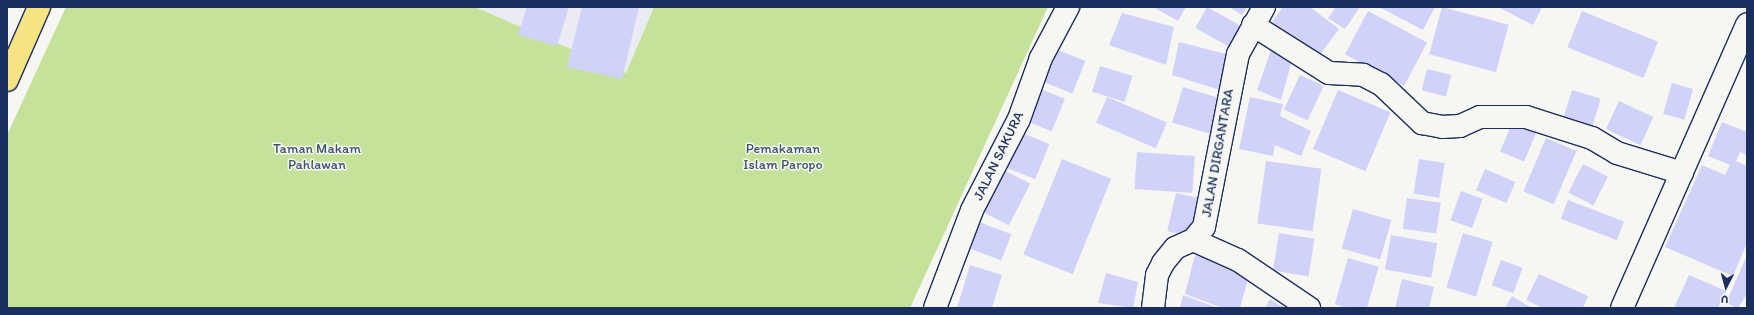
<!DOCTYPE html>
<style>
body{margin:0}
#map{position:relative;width:1754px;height:315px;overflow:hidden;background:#f6f6f2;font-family:Itim,sans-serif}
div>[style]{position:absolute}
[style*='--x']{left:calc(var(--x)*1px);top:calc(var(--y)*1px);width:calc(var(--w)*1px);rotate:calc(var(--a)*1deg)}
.built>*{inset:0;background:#ebebf4}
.green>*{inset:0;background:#c5e29a}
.building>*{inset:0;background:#d1d2fa;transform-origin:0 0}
.roads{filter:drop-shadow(1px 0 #1b2f5e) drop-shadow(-1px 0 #1b2f5e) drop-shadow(0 1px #1b2f5e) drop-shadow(0 -1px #1b2f5e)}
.minor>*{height:22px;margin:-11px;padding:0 11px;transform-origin:11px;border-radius:11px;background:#f6f6f2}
.major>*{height:22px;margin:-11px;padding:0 11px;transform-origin:11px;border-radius:11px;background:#f6e381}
span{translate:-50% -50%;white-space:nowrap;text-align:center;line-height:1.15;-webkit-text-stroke:3px #f6f6f2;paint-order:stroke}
.park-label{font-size:14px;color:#3d536a}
.street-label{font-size:14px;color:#1b2f5e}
.frame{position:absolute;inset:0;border:8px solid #1b2f5e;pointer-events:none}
.north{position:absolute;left:1706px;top:267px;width:40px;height:40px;-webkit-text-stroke:3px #f6f6f2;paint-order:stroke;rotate:186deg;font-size:11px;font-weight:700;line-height:16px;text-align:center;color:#1b2f5e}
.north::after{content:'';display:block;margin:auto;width:14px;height:18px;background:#1b2f5e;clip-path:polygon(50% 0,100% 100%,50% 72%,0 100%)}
</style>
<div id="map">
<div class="built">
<div style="clip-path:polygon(475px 7px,654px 7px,626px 73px)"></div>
</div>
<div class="green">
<div style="clip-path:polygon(66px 7px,475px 7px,626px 73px,654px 7px,1048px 7px,910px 308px,7px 308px,7px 135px)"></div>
</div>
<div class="building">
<div style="clip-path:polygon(527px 7px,569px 7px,557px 46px,518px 35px)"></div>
<div style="clip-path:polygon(582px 7px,639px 7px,622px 79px,567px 67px)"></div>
<div style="clip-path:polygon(1153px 7px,1186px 7px,1178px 21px)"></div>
<div style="left:1207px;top:7px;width:39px;height:24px;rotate:29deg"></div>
<div style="clip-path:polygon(1229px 7px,1247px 7px,1242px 15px)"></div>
<div style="clip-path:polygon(1283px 7px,1310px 7px,1339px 29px,1319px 56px,1272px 22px)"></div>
<div style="clip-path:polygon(1336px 7px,1360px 7px,1345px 29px,1328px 18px)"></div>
<div style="clip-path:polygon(1379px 7px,1435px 7px,1423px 30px)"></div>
<div style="left:1442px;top:7px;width:69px;height:49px;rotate:15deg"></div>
<div style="clip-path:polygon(1498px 7px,1542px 7px,1533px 25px)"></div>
<div style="left:1368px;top:11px;width:67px;height:49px;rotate:28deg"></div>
<div style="left:1582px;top:11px;width:82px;height:39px;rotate:22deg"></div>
<div style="clip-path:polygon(1122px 13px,1174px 27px,1166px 65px,1109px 45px)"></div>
<div style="clip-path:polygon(1179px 42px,1226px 54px,1220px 90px,1172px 75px)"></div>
<div style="left:1053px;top:48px;width:35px;height:35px;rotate:22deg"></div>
<div style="clip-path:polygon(1271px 50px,1293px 57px,1281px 100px,1257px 90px)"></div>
<div style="left:1100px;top:66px;width:34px;height:27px;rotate:17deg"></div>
<div style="left:1427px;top:69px;width:25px;height:22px;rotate:14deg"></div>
<div style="left:1300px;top:75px;width:26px;height:38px;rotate:25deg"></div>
<div style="left:1672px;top:83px;width:22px;height:32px;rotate:16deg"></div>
<div style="left:1183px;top:87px;width:39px;height:37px;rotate:17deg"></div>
<div style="left:1038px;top:88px;width:29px;height:35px;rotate:22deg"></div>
<div style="left:1338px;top:90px;width:57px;height:64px;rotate:23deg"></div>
<div style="left:1572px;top:90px;width:30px;height:31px;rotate:17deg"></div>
<div style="left:1107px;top:97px;width:65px;height:28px;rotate:23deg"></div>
<div style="clip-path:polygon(1250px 97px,1283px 104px,1280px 116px,1311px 131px,1301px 156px,1275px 145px,1273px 156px,1239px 149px)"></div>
<div style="left:1619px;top:101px;width:38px;height:31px;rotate:25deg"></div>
<div style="left:1513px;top:121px;width:26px;height:33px;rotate:23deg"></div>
<div style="clip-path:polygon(1722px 122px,1747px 132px,1747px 155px,1740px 152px,1736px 161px,1747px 166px,1747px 243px,1733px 276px,1665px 247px,1702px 165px,1725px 175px,1730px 165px,1708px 156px)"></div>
<div style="left:1017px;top:131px;width:35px;height:38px;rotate:22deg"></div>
<div style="left:1546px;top:138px;width:33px;height:58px;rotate:23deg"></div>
<div style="left:1137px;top:152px;width:58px;height:37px;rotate:4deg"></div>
<div style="left:1062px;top:159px;width:53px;height:103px;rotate:22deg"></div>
<div style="left:1419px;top:159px;width:26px;height:35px;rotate:9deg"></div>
<div style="left:1266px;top:161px;width:56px;height:63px;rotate:8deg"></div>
<div style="left:1583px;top:164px;width:28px;height:32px;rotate:27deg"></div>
<div style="left:1000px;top:168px;width:34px;height:47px;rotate:27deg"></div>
<div style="left:1485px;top:169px;width:33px;height:23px;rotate:23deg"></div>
<div style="left:1461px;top:191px;width:23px;height:31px;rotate:20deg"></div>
<div style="left:1176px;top:193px;width:26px;height:39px;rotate:13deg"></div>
<div style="left:1407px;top:198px;width:34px;height:31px;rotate:8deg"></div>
<div style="left:1568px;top:200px;width:60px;height:20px;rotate:21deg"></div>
<div style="left:1353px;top:209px;width:40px;height:41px;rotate:16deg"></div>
<div style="left:974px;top:220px;width:40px;height:28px;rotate:21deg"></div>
<div style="left:1279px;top:233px;width:36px;height:38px;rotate:9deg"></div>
<div style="left:1463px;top:233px;width:31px;height:57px;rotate:17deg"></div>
<div style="left:1391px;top:235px;width:47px;height:35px;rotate:10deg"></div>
<div style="clip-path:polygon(1195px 255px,1250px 272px,1240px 308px,1223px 308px,1185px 294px)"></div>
<div style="clip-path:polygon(1747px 255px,1747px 294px,1738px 308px,1726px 303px)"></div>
<div style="left:1348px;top:258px;width:32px;height:48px;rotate:16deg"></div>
<div style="left:1501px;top:260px;width:23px;height:27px;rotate:20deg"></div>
<div style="clip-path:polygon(970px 265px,1002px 275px,992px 308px,957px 308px)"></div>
<div style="clip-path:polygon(1106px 273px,1138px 282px,1133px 308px,1098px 303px)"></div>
<div style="clip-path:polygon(1539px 274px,1588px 296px,1583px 308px,1543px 308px,1526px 300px)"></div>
<div style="clip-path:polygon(1689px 275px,1726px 291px,1718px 308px,1674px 308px)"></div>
<div style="clip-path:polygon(1402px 279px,1434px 287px,1429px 308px,1395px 308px)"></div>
<div style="clip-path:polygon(1183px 295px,1218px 308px,1180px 308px)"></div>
<div style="clip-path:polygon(1512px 296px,1532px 308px,1505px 308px)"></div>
<div style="clip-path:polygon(1270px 299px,1284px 308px,1265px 308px)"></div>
</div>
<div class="roads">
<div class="minor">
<div style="--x:1253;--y:25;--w:90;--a:32.3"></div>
<div style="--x:1329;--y:73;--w:34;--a:3"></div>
<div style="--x:1363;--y:75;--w:20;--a:27"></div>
<div style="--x:1381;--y:84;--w:57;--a:43.6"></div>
<div style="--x:1422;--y:123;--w:20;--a:11"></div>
<div style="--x:1442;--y:127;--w:18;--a:-3"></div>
<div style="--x:1460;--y:126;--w:22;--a:-24"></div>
<div style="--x:1480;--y:117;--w:46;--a:0"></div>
<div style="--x:1526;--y:117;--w:69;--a:17.7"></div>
<div style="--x:1592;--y:138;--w:29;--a:31"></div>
<div style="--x:1617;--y:153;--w:68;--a:17.1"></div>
<div style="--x:1193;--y:240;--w:49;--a:24"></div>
<div style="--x:1238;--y:260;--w:86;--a:34.1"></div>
<div style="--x:935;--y:308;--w:105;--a:-69.3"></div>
<div style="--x:972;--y:210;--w:102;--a:-62.7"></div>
<div style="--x:1019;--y:119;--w:65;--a:-70.2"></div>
<div style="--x:1041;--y:58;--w:58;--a:-62.1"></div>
<div style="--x:1153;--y:308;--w:33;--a:-83"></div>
<div style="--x:1157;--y:275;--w:13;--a:-63"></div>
<div style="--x:1163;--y:263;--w:19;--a:-51"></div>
<div style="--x:1175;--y:248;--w:20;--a:-24"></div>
<div style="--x:1193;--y:240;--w:17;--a:-50"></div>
<div style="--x:1204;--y:227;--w:176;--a:-78.9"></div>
<div style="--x:1238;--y:54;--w:54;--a:-61"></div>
<div style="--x:1622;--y:308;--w:310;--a:-66.2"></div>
</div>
<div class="major">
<div style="--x:7;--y:80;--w:80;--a:-66.3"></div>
</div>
</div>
<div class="park-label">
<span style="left:317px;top:157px">Taman Makam<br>Pahlawan</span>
<span style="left:783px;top:157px">Pemakaman<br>Islam Paropo</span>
</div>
<div class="street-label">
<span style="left:1218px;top:153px;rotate:-80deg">JALAN DIRGANTARA</span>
<span style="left:999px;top:156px;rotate:-64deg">JALAN SAKURA</span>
</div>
<div class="frame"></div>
<div class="north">U</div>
</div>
